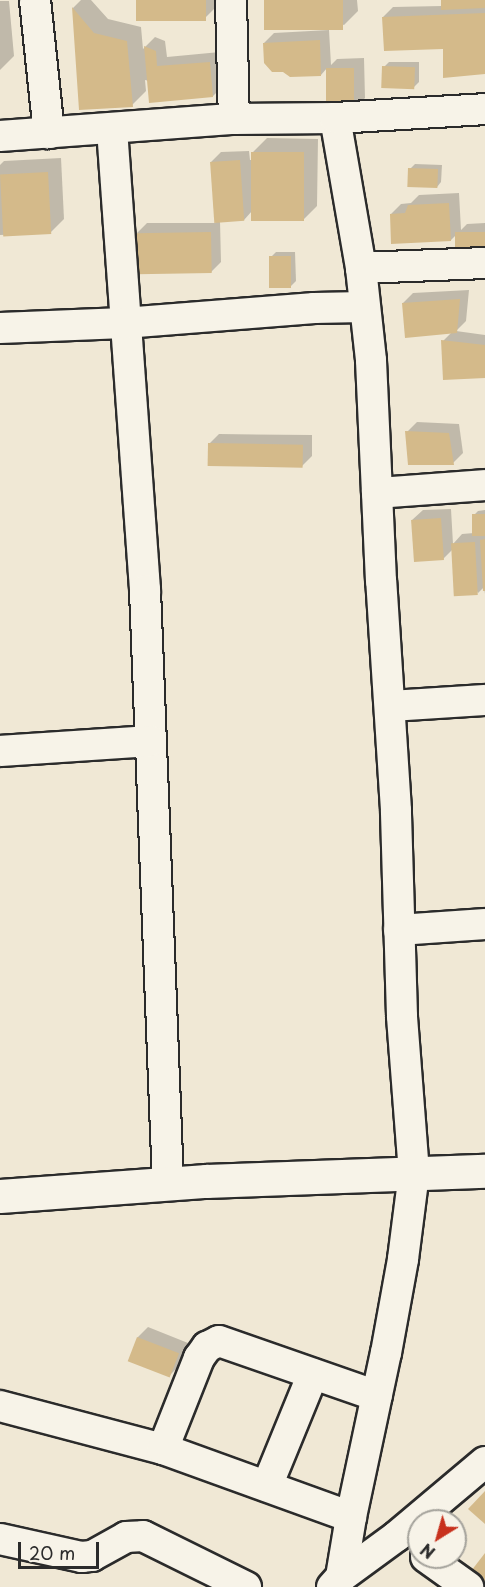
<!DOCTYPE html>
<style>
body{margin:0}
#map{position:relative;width:485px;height:1587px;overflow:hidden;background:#f0e8d5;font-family:"Playpen Sans",sans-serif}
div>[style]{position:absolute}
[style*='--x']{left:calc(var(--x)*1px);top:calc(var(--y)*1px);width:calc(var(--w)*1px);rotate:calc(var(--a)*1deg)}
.shadow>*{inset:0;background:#0003}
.building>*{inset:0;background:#d4ba8a;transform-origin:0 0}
.roads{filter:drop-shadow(2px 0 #2b2b2b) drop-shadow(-2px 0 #2b2b2b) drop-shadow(0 2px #2b2b2b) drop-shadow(0 -2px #2b2b2b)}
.minor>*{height:30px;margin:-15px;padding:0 15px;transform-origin:15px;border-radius:15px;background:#f7f3e8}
.tertiary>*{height:33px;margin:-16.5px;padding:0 16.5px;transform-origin:16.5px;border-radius:16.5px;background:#f7f3e8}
span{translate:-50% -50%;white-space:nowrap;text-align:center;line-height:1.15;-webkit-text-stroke:5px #f7f3e8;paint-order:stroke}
.north{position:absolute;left:407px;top:1509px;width:60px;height:60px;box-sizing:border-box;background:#f7f3e8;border:2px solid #a5a39c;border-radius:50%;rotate:217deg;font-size:16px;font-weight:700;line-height:24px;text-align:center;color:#2b2b2b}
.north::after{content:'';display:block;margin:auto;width:21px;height:27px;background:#c8321e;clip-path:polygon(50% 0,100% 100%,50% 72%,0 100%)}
.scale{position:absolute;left:18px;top:1542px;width:81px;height:27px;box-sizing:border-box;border:3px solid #2b2b2b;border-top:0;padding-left:8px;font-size:18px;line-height:21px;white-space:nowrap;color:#2b2b2b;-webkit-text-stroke:4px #f7f3e8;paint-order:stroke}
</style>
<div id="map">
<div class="shadow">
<div style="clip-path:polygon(81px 0,91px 0,108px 19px,141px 27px,143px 49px,155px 37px,165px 41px,167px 57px,220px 52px,223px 86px,213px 96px,145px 80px,146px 91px,132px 105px,81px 108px,73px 8px)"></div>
<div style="clip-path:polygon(137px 0,216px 0,216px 7px,206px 17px)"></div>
<div style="clip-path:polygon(266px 0,357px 0,358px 11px,344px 25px)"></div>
<div style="clip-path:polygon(442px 0,485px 0,485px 73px,445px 47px,383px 17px,393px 7px,442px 6px)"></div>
<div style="clip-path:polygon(0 1px,9px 1px,14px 56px,0 70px)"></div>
<div style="clip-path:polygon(329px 30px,331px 65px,337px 59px,364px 58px,365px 98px,355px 108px,327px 68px,321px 75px,264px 43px,274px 33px)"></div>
<div style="clip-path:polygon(389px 62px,419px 62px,419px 82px,414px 87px,384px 67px)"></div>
<div style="clip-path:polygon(267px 138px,318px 139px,317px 206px,303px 220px,252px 211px,244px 220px,220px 221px,221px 262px,211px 272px,137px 233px,147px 223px,216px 223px,211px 162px,221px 152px,249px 151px,250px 160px,253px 160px,253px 152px)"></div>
<div style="clip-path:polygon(61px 158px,64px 219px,50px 233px,0 235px,0 165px,4px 161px)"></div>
<div style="clip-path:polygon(415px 164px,442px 165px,441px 182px,437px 187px,410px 169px)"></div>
<div style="clip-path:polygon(459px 193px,461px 230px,467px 224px,485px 223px,485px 249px,457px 234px,451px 240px,391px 214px,401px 204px,411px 203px,419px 195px)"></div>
<div style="clip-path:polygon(276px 252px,295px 252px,296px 281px,291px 286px,271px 257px)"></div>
<div style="clip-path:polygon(469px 290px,466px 321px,456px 331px,485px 335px,485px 376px,443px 341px,452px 332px,403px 303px,413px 293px)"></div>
<div style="clip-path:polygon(417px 422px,459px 424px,463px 453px,453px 463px,407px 432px)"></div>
<div style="clip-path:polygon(219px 434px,312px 435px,312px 456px,302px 466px,209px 444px)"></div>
<div style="clip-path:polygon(451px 509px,453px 544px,462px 534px,474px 533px,473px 516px,478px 511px,485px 510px,485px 594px,484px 587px,478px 593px,453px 549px,443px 559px,412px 520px,423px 510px)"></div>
<div style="clip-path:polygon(148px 1327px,188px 1343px,179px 1366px,169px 1376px,129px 1360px,138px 1337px)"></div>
</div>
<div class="building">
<div style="left:136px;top:0;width:70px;height:21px"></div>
<div style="left:264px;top:0;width:79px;height:30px"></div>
<div style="clip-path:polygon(441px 0,485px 0,485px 8px,441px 10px)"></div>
<div style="clip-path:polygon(72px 7px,94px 33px,127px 41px,133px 107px,79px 110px)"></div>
<div style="clip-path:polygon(485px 13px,485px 74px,443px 78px,443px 49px,384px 51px,382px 17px)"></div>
<div style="clip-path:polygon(320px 40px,321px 76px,290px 77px,283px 72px,272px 72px,264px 63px,263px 43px)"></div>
<div style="clip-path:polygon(144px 46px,156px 51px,157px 66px,210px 62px,213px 97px,149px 103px)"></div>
<div style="left:382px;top:66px;width:33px;height:22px;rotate:2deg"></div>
<div style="left:326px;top:68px;width:28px;height:42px"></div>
<div style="left:251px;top:152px;width:53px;height:69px"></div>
<div style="left:240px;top:160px;width:61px;height:30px;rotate:86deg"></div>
<div style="left:408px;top:168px;width:30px;height:19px;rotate:2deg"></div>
<div style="left:48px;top:172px;width:62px;height:48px;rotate:87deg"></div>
<div style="clip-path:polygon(449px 203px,451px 241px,391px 244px,390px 214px,405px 213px,408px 205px)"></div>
<div style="left:211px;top:232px;width:41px;height:75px;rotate:89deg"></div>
<div style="left:485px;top:232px;width:19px;height:30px;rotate:90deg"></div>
<div style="left:269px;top:256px;width:22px;height:32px"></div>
<div style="clip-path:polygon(460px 299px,457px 333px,405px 338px,402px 303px)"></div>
<div style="clip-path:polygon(441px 340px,485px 345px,485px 378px,443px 380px)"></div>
<div style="clip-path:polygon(405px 431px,449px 433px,454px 465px,408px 465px)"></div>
<div style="left:208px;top:443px;width:95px;height:23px;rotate:1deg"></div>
<div style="left:485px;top:514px;width:22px;height:13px;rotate:90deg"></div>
<div style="left:441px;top:518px;width:42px;height:30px;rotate:86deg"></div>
<div style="clip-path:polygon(485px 539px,485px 591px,483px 591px,480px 540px)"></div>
<div style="left:475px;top:542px;width:53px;height:24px;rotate:87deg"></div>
<div style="left:137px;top:1337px;width:45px;height:26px;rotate:21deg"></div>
<div style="clip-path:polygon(485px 1491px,485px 1524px,468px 1509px)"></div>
<div style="clip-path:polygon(485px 1553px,485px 1587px,468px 1575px)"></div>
</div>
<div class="roads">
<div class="minor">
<div style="--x:35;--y:0;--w:134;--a:84"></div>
<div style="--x:231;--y:0;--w:119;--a:88.6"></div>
<div style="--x:112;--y:129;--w:462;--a:85.9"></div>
<div style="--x:145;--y:590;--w:594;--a:87.78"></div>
<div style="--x:0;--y:136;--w:235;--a:-4.2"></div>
<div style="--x:234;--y:119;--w:101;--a:-0.6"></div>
<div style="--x:361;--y:268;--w:124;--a:-2.3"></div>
<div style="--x:0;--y:328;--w:124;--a:-2.3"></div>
<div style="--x:124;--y:323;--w:191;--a:-4.5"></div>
<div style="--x:314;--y:308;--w:50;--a:-1.1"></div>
<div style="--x:377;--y:493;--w:108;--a:-4.2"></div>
<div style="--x:390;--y:706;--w:95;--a:-3.6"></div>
<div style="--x:0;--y:751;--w:151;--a:-3.8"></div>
<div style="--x:399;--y:930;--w:86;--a:-4"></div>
<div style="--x:0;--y:1406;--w:169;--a:14.8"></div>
<div style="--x:163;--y:1449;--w:200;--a:19.9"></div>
<div style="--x:163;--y:1449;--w:98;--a:-68.4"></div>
<div style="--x:199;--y:1358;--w:14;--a:-54"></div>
<div style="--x:207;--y:1347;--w:13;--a:-27"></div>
<div style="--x:219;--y:1341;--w:167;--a:19.2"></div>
<div style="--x:267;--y:1486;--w:121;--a:-67.7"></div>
<div style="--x:0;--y:1539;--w:84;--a:12.4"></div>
<div style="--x:82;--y:1557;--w:10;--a:-6"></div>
<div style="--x:92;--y:1556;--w:39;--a:-29"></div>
<div style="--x:126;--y:1537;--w:17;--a:-3"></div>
<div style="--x:143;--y:1536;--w:115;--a:26.3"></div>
<div style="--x:426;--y:1557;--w:52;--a:35.5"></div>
<div style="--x:341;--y:1577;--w:69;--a:-36.2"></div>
<div style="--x:397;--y:1536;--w:115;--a:-40.1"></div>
<div style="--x:332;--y:1587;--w:13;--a:-48"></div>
<div style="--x:341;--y:1577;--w:61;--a:-80.5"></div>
<div style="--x:351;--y:1517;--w:168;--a:-78"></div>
<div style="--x:386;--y:1353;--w:96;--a:-79.7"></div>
<div style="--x:403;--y:1259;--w:87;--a:-82.7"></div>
<div style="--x:414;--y:1173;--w:157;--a:-94.4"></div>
<div style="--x:402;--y:1016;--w:206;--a:-91.7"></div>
<div style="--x:396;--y:810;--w:229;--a:-93.7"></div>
<div style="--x:381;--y:581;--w:221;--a:-92.6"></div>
<div style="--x:371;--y:360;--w:93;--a:-96.2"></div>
<div style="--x:361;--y:268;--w:152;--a:-99.8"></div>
<div style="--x:335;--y:118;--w:150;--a:-3.4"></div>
</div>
<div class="tertiary">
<div style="--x:0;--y:1196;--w:207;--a:-4.2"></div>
<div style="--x:206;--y:1181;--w:279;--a:-2.1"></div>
</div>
</div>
<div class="north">N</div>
<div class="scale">20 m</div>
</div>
